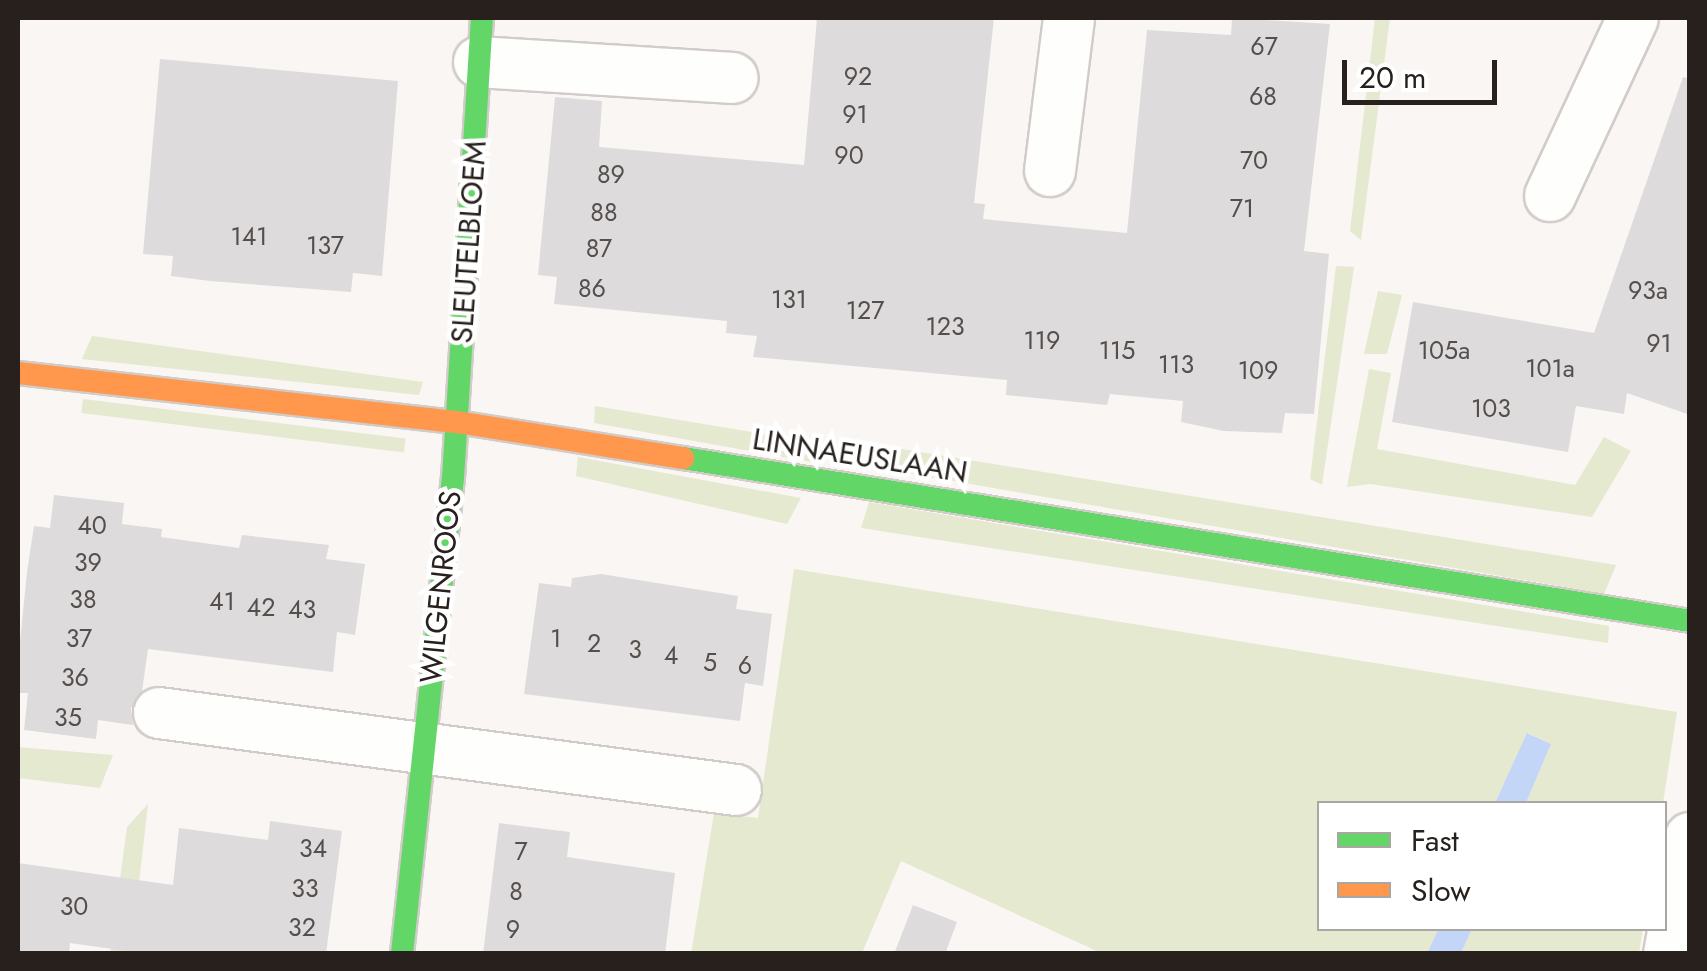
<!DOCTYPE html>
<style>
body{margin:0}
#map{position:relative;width:1707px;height:971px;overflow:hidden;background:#faf6f3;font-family:Jost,sans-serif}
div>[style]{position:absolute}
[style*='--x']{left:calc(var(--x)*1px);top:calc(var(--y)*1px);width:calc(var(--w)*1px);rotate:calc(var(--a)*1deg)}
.green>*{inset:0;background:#e5e9cf;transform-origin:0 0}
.water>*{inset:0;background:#c4d6f7}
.building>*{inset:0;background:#dedbdd}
.roads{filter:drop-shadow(2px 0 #d1ccc8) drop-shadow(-2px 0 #d1ccc8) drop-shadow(0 2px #d1ccc8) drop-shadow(0 -2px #d1ccc8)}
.street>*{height:50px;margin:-25px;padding:0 25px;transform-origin:25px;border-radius:25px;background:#fefefd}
.fast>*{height:22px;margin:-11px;padding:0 11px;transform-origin:11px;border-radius:11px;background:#63d668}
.slow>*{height:22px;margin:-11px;padding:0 11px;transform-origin:11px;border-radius:11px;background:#ff974d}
span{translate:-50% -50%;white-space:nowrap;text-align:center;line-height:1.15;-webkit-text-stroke:9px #fff;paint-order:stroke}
.number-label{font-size:25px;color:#554f4c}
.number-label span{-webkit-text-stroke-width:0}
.street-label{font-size:30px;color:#27201c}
.frame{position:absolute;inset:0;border:20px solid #27201c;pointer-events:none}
.legend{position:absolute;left:1317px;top:801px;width:350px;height:130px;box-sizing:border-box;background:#fff;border:2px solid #a9a6a4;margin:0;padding:12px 18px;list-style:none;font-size:30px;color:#27201c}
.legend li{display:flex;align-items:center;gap:20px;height:50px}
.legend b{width:50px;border:2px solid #a9a6a4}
.scale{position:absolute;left:1342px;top:60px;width:155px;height:45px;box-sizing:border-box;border:5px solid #27201c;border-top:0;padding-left:12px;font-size:30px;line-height:35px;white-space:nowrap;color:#27201c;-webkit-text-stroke:8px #fff;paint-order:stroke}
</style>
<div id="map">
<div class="green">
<div style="clip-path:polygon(1375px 18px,1390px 18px,1361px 240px,1350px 231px)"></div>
<div style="clip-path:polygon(1336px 266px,1354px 267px,1322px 485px,1310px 479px)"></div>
<div style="clip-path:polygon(1378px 291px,1402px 295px,1387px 354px,1364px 354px)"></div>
<div style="clip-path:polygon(92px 336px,423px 382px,419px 395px,82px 359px)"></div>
<div style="clip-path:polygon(1369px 369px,1391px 373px,1377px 449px,1575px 485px,1604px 437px,1631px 451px,1592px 517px,1370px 484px,1347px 487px)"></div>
<div style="left:83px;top:399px;width:325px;height:14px;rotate:7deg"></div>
<div style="clip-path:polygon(595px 406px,818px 443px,811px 462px,594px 423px)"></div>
<div style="clip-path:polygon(871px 444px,1616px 565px,1604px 594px,861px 465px)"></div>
<div style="clip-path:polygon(578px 457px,801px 498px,787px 524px,576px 476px)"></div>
<div style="clip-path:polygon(869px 502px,1609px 626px,1608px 643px,861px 528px)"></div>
<div style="clip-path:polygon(794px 569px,1677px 712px,1663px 803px,1526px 803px,1551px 744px,1528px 733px,1495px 803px,1320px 804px,1320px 928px,1439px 929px,1427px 953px,1101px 953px,901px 861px,862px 953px,691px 954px,714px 813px,758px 818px)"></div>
<div style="clip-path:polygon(18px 747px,113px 755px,100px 788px,18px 778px)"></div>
<div style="clip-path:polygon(148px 804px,131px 953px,110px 954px,127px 827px)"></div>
<div style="clip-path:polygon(1472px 929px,1472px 928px,1643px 929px,1639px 953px,1461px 953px)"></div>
</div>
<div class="water">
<div style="clip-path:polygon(1527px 733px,1551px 744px,1526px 803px,1495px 803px)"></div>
<div style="clip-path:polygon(1439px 928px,1472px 929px,1461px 953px,1427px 953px)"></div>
</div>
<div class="building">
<div style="clip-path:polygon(817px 18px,994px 18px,974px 203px,985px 204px,983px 219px,1127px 233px,1147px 30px,1231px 35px,1232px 18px,1330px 24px,1304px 251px,1329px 254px,1314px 414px,1285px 413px,1282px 433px,1224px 431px,1181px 422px,1183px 401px,1110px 394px,1107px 405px,1006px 395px,1007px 380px,753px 357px,757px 336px,726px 333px,727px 321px,554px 304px,557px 277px,538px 275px,555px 97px,602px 101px,599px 147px,804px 165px)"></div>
<div style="clip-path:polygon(160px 59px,398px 81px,382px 276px,353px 273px,351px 292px,210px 281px,171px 276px,173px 256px,143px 254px)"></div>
<div style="clip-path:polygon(1683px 77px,1690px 79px,1690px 415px,1627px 393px,1624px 414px,1576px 406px,1568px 452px,1392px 422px,1413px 302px,1594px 333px)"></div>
<div style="clip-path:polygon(54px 495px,124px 503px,122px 524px,162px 529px,161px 537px,239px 548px,242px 535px,329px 545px,326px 559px,365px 564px,355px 635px,337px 632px,333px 672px,148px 649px,142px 691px,131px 708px,133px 725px,98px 720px,96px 739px,24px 730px,28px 693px,18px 693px,18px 662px,27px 572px,34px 526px,50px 528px)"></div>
<div style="clip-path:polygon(601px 574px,738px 596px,736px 609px,772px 614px,763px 686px,745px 683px,740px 721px,524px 694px,539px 583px,571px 587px,572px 578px)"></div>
<div style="clip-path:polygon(270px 821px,342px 831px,326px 954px,147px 954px,70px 943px,69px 954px,18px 954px,18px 863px,173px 885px,179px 828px,268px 840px)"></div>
<div style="clip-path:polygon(499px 823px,570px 832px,567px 857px,675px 873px,665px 954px,483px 954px)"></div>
<div style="clip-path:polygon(913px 905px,957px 922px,945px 954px,894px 954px)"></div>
</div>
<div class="roads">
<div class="street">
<div style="--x:479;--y:62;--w:254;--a:3.6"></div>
<div style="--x:1050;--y:171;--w:154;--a:-82.9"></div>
<div style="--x:1550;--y:196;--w:196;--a:-65"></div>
<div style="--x:159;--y:713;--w:582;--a:7.6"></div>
<div style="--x:1669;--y:954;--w:118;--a:-79.7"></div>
</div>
<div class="fast">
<div style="--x:683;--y:458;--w:1020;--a:9.19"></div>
<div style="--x:402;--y:954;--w:479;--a:-83.9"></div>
<div style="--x:453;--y:478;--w:461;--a:-86.4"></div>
</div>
<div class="slow">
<div style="--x:18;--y:373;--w:442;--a:6.4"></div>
<div style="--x:457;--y:422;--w:229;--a:9.1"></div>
</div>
</div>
<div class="number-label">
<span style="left:1264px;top:46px">67</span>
<span style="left:858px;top:76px">92</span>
<span style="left:1263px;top:96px">68</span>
<span style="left:855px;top:114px">91</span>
<span style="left:849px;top:155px">90</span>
<span style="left:1254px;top:160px">70</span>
<span style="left:611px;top:174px">89</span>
<span style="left:1242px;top:208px">71</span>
<span style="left:604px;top:212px">88</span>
<span style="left:249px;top:236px">141</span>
<span style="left:325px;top:245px">137</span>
<span style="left:599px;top:248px">87</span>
<span style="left:592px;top:288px">86</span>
<span style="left:1648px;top:290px">93a</span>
<span style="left:789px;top:299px">131</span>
<span style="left:865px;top:310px">127</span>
<span style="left:945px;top:326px">123</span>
<span style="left:1042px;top:340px">119</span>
<span style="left:1659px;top:343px">91</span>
<span style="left:1117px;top:350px">115</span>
<span style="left:1444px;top:350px">105a</span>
<span style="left:1176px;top:364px">113</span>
<span style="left:1550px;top:368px">101a</span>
<span style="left:1258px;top:370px">109</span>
<span style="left:1491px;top:408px">103</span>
<span style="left:92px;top:525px">40</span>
<span style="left:88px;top:562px">39</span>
<span style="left:83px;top:599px">38</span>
<span style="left:222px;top:601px">41</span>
<span style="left:261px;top:607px">42</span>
<span style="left:302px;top:609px">43</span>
<span style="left:79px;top:638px">37</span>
<span style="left:556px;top:638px">1</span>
<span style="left:594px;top:643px">2</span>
<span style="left:635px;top:649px">3</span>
<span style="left:671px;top:655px">4</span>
<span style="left:710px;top:662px">5</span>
<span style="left:745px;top:665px">6</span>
<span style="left:75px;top:677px">36</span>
<span style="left:68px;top:717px">35</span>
<span style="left:313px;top:848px">34</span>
<span style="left:521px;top:851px">7</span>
<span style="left:305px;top:888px">33</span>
<span style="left:516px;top:891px">8</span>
<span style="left:74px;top:906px">30</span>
<span style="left:302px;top:927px">32</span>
<span style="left:513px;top:929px">9</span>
</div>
<div class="street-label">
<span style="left:469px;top:242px;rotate:-86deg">SLEUTELBLOEM</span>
<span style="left:860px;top:456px;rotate:9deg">LINNAEUSLAAN</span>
<span style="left:441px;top:587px;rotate:-84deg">WILGENROOS</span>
</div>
<div class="frame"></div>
<ul class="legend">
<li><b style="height:12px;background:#63d668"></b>Fast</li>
<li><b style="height:12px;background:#ff974d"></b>Slow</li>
</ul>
<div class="scale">20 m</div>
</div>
